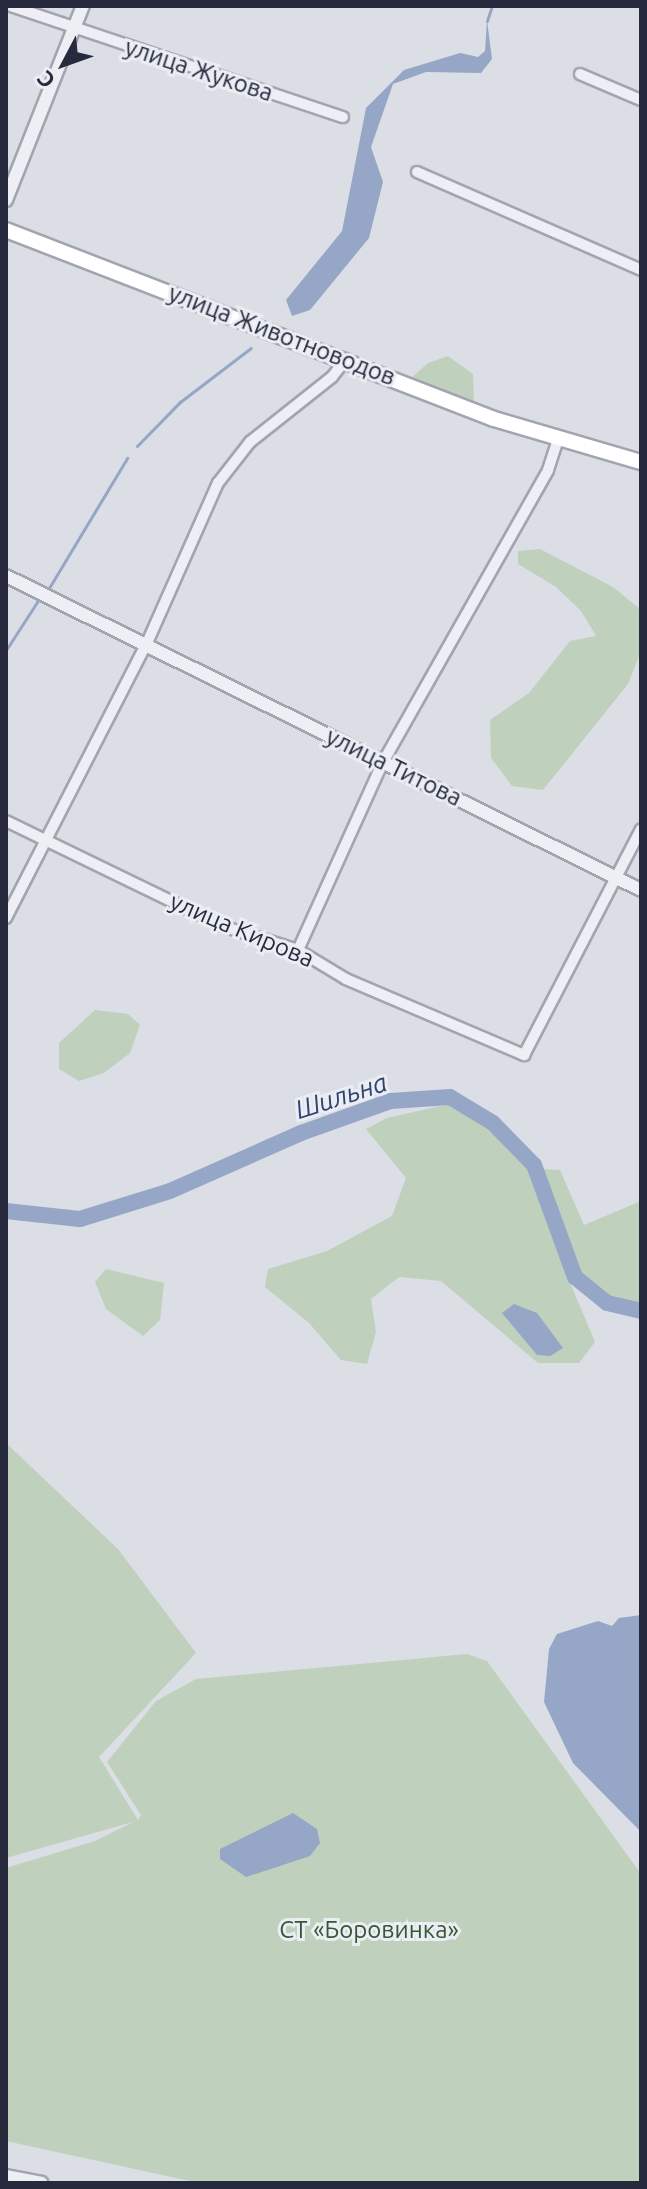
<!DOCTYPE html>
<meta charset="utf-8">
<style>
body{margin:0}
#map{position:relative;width:647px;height:2189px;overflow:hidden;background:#dcdee6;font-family:Ubuntu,sans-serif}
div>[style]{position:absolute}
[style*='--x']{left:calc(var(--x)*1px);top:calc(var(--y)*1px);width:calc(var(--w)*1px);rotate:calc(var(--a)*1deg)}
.green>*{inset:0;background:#bfd0bd}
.water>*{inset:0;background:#96a6c6}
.stream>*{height:3px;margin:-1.5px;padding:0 1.5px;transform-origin:1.5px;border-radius:1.5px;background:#96a6c6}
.river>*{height:16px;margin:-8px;padding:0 8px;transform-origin:8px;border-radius:8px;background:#96a6c6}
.roads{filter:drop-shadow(2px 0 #a2a4b0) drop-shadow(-2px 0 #a2a4b0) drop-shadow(0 2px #a2a4b0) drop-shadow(0 -2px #a2a4b0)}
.minor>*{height:10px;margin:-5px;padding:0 5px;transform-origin:5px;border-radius:5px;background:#eeeff4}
.tertiary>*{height:12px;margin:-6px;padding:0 6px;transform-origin:6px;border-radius:6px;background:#eeeff4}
.secondary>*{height:14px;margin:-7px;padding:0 7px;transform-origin:7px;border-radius:7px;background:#fff}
span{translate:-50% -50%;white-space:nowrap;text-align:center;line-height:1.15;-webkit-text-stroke:6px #ebedf4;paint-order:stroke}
.street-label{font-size:24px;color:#262a3c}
.park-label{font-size:24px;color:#355733}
.water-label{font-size:26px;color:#31436f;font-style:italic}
.frame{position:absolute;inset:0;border:8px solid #262a3c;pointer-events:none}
.north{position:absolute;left:24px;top:24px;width:80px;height:80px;-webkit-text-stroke:6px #ebedf4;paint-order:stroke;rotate:229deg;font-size:22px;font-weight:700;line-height:32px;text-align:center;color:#262a3c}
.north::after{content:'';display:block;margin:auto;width:28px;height:36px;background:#262a3c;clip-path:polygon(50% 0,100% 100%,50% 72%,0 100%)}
</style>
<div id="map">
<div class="green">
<div style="clip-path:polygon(448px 356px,473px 374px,474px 401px,468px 404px,409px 380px,428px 363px)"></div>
<div style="clip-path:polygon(540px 549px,613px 587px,641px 610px,641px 651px,628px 684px,543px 790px,512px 786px,491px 758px,490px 720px,529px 693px,570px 641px,596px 636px,581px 611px,556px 587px,518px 564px,518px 551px)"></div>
<div style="clip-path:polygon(95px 1010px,128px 1014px,140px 1025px,130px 1053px,104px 1073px,79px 1081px,59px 1069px,59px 1043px)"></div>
<div style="clip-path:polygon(458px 1102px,499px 1129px,526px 1168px,560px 1170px,584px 1225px,641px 1201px,641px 1317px,594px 1298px,563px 1266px,595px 1342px,579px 1363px,538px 1363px,441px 1281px,399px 1277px,371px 1299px,376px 1332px,367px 1364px,341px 1360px,309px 1323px,265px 1287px,268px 1269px,327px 1251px,392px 1216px,406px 1178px,366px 1129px,387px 1118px)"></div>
<div style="clip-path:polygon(106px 1269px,164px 1283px,160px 1320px,143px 1336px,106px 1309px,95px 1282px)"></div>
<div style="clip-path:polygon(6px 1443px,118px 1549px,196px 1653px,99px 1757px,138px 1820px,141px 1815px,107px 1762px,156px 1701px,196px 1679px,467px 1654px,487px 1661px,641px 1874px,641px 2183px,199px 2183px,6px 2141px,6px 1868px,95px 1841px,133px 1822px,6px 1858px)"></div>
</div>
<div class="water">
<div style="clip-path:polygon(487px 20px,492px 59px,481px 73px,426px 72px,393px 84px,371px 147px,383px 182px,369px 238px,310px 310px,292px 316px,286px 300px,342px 231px,366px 108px,404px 70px,460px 53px,478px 57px,485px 51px)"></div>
<div style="clip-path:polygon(514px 1304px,537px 1313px,563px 1348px,550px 1356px,537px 1355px,502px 1313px)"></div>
<div style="clip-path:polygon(641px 1615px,641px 1832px,573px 1763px,544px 1702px,549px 1649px,557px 1634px,598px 1621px,612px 1626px,619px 1618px)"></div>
<div style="clip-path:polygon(293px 1813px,317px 1829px,320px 1843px,310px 1856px,246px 1877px,220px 1859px,220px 1849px)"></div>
</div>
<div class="stream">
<div style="--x:487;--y:21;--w:16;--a:-72"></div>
<div style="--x:137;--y:446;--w:62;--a:-45.7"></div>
<div style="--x:180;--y:402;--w:89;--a:-37.3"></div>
<div style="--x:49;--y:588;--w:152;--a:-59"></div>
<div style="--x:6;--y:650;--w:61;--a:-57.1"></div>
</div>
<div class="river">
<div style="--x:6;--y:1211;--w:74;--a:6.2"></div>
<div style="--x:80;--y:1219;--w:94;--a:-17.3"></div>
<div style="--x:170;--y:1191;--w:143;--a:-23.9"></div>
<div style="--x:301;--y:1133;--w:96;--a:-19.6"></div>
<div style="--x:391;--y:1101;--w:59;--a:-3.9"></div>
<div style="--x:450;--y:1097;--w:50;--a:31.2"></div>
<div style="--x:493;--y:1123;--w:59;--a:45.7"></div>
<div style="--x:534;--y:1165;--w:119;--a:69.9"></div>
<div style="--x:575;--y:1277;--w:41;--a:39.1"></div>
<div style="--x:607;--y:1303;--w:35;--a:13"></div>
</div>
<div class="roads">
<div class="minor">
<div style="--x:11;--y:6;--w:350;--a:18.5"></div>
<div style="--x:580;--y:74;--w:66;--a:23.1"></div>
<div style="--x:417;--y:172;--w:244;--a:23.6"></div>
<div style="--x:6;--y:821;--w:240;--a:25.9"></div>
<div style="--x:222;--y:926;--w:80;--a:17.5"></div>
<div style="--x:298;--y:950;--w:56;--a:31.1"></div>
<div style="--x:346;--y:979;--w:194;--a:23.1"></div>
<div style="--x:524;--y:1055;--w:254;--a:-62.6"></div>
<div style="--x:6;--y:918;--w:309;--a:-62.9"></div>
<div style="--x:147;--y:643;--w:175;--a:-66.1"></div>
<div style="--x:218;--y:483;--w:52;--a:-52"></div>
<div style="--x:250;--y:442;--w:105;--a:-38.4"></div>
<div style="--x:332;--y:377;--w:23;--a:-52"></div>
<div style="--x:298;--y:950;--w:206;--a:-65.7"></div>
<div style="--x:383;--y:762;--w:335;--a:-60.5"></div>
<div style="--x:548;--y:470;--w:35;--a:-72"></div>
</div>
<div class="tertiary">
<div style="--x:6;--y:200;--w:209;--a:-68.4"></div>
<div style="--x:6;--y:576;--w:708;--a:26.31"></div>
<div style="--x:6;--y:2176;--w:36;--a:11"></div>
</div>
<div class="secondary">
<div style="--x:6;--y:230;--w:523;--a:21.17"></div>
<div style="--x:494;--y:419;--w:153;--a:16.3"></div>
</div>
</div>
<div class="street-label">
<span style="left:199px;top:70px;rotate:18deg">улица Жукова</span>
<span style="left:282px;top:335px;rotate:21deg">улица Животноводов</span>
<span style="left:394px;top:767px;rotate:26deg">улица Титова</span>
<span style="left:242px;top:930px;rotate:23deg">улица Кирова</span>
</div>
<div class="park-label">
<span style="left:369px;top:1930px">СТ «Боровинка»</span>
</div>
<div class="water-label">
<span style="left:341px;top:1096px;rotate:-18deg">Шильна</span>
</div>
<div class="frame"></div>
<div class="north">С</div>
</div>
